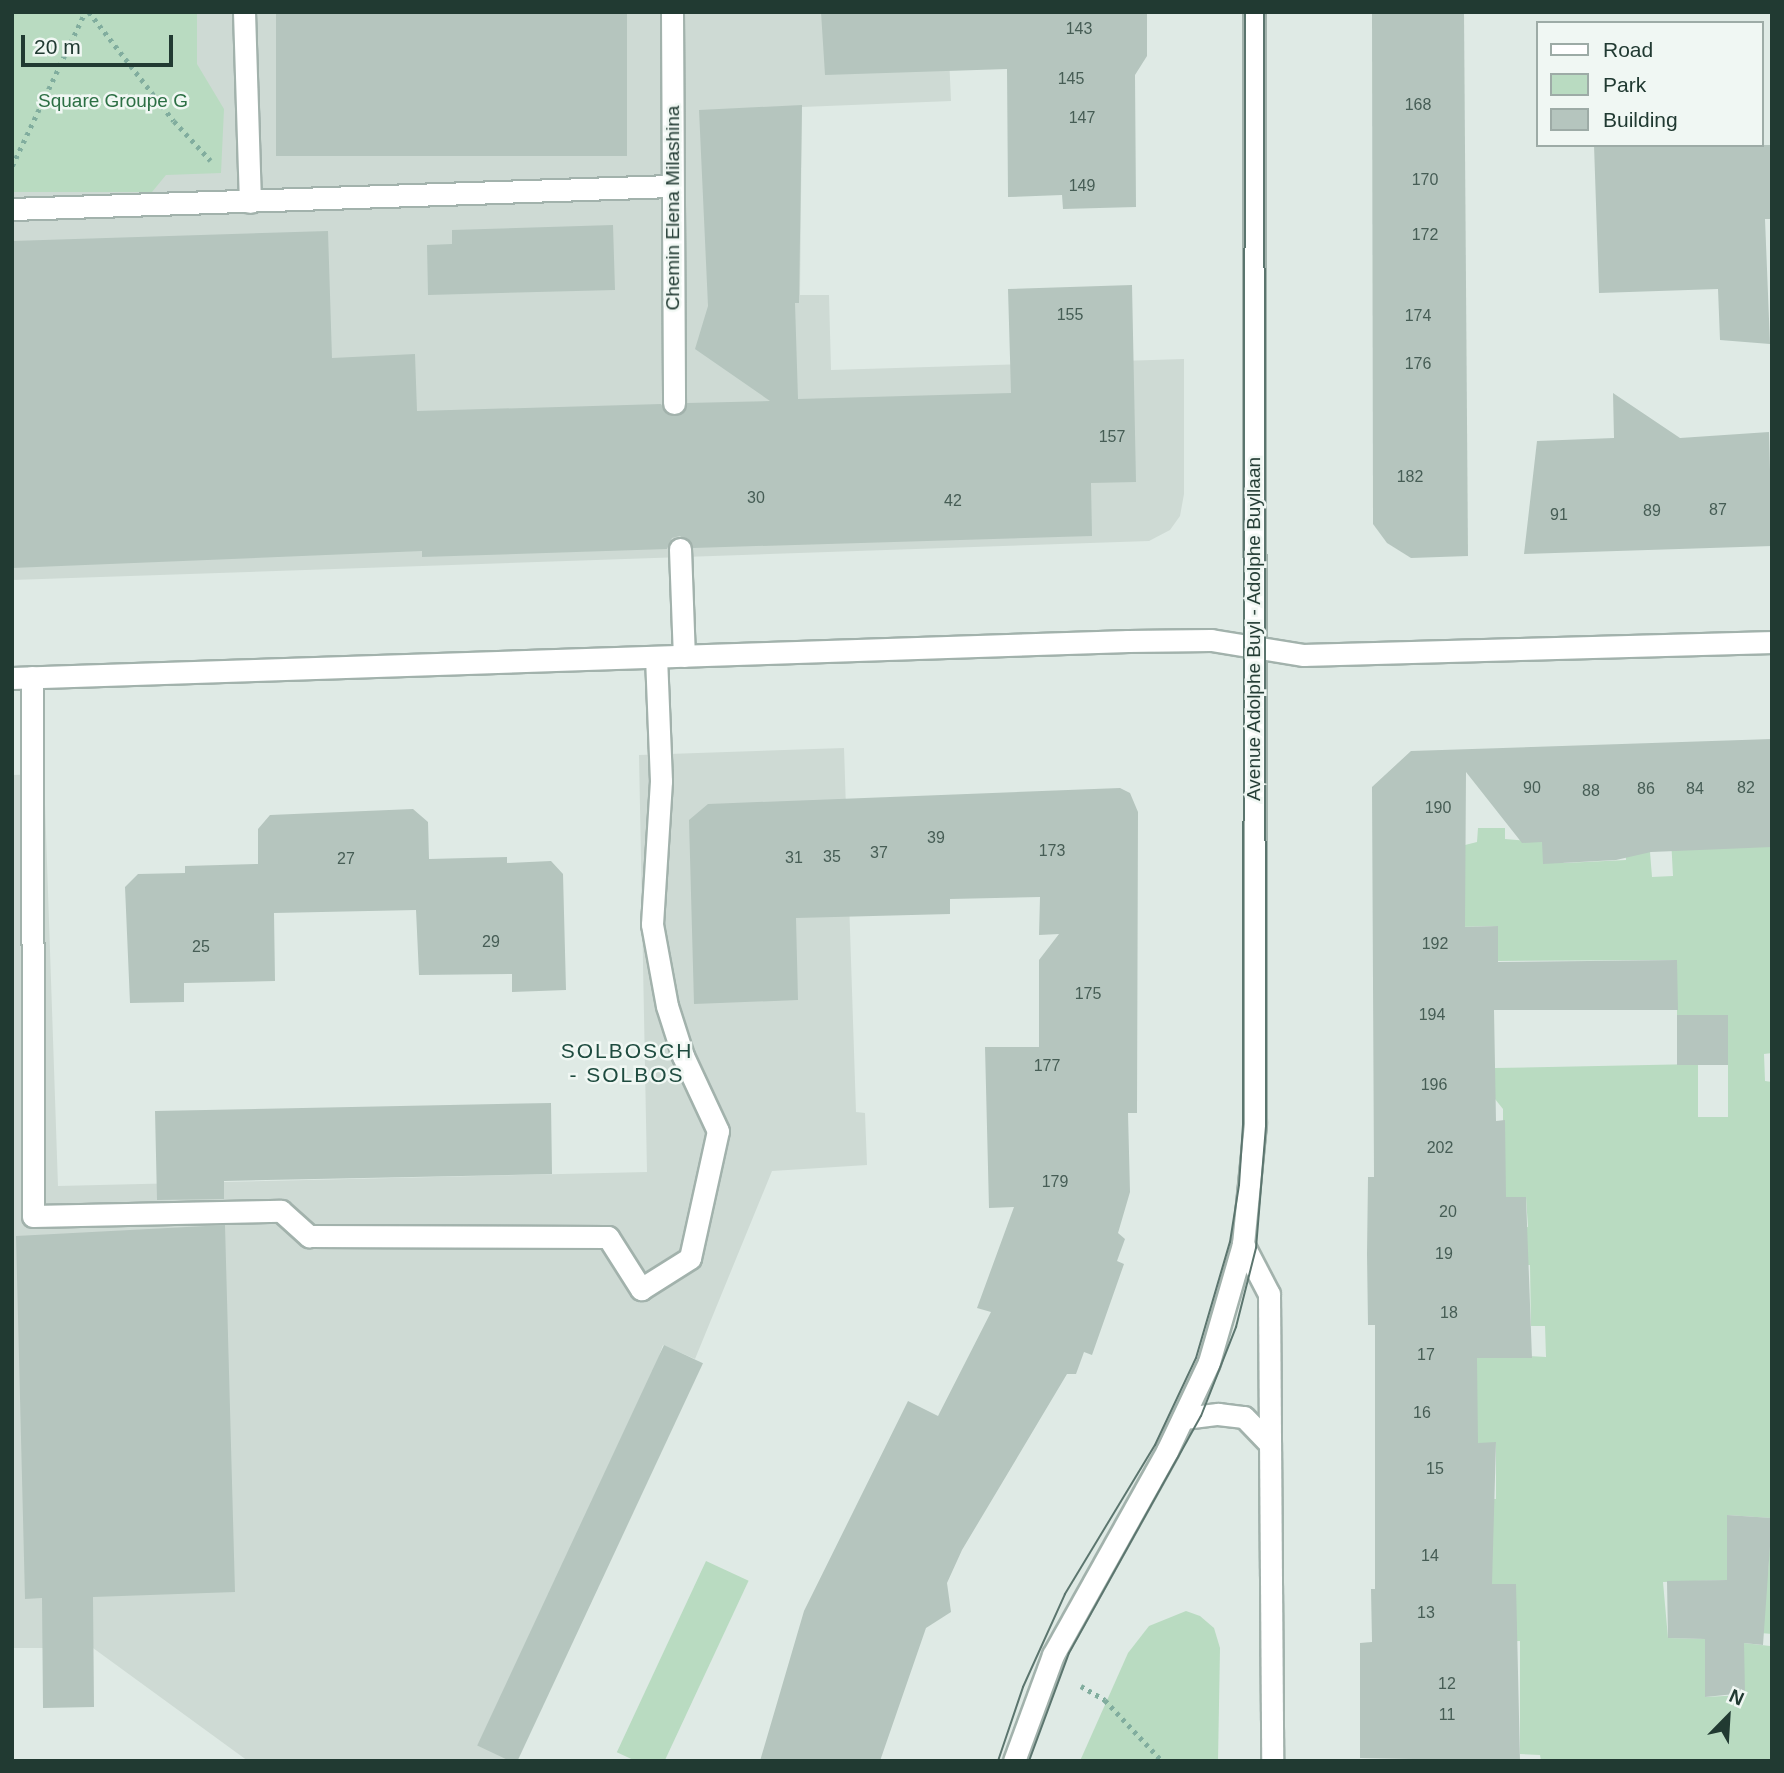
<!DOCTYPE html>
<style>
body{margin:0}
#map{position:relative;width:1784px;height:1773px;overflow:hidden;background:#dfeae5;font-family:Helvetica,sans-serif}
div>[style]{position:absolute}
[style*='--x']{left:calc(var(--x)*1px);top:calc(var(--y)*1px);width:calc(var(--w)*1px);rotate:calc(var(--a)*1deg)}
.built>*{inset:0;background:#cedad4}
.green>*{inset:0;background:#b9dbc1;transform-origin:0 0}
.building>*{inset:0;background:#b5c5be;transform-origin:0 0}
.path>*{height:4.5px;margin-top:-2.25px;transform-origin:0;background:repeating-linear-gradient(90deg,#81ad9e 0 3.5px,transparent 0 8.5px)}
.roads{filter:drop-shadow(2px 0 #a2b2ac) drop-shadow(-2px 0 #a2b2ac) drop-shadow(0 2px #a2b2ac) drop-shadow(0 -2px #a2b2ac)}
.lane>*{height:21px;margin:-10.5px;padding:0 10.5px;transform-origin:10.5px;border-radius:10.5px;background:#fff}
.street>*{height:21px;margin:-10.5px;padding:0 10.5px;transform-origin:10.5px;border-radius:10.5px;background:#fff}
.secondary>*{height:21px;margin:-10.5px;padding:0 10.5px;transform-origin:10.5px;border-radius:10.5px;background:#fff}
.tram>*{height:2px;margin:-1px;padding:0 1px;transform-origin:1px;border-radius:1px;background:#5b756e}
span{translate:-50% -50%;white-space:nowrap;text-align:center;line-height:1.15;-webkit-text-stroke:5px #f0f7f3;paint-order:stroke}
.number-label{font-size:16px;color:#465d55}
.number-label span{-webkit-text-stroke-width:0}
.park-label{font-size:19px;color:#2c6f44}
.street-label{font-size:19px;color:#213a32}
.neighbourhood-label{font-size:21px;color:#1e4b3f;letter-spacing:2px}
.frame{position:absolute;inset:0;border:14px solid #213a32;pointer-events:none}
.legend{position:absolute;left:1536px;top:21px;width:228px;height:126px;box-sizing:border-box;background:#f0f7f3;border:2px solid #9daba6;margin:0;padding:9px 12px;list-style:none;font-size:21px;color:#213a32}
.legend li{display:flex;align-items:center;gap:14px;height:35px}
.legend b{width:35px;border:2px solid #9daba6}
.north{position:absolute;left:1693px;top:1682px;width:70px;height:70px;-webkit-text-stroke:5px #f0f7f3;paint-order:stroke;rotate:24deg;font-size:19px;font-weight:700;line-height:28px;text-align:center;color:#213a32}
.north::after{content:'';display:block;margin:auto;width:24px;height:32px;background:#213a32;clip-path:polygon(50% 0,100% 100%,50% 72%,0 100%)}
.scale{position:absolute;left:21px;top:35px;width:152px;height:32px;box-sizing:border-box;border:4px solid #213a32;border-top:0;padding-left:9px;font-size:21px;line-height:24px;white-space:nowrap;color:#213a32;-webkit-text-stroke:5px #f0f7f3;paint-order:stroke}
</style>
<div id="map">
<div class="built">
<div style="clip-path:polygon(12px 12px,947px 12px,951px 101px,802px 107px,800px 295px,829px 295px,831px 370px,1184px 359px,1184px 494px,1180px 516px,1170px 530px,1149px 541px,12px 580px)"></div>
<div style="clip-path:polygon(844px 748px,856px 1112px,865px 1113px,867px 1165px,772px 1171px,695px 1359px,663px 1345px,514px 1761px,248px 1761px,93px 1648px,12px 1648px,12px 775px,44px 774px,58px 1186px,647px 1172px,639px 755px)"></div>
</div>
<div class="green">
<div style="clip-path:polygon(12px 12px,197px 12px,197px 64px,224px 109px,221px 173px,166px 175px,152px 192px,12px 192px)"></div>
<div style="clip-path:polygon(evenodd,1478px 828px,1505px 828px,1505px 839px,1542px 842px,1564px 863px,1626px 860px,1625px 836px,1650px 852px,1652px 877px,1673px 876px,1671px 838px,1772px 847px,1772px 1053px,1764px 1054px,1765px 1081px,1772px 1082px,1772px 1634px,1727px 1630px,1727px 1580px,1663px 1582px,1668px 1638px,1705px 1639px,1705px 1697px,1744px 1695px,1744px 1643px,1770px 1646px,1772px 1637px,1772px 1761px,1541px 1761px,1540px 1755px,1520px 1754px,1520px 1641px,1481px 1642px,1516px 1593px,1516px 1585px,1486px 1584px,1491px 1499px,1496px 1499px,1496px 1443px,1460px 1443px,1477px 1353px,1546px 1357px,1545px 1326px,1531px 1326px,1530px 1265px,1521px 1265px,1519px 1228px,1528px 1227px,1526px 1197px,1489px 1197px,1503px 1120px,1503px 1109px,1495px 1099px,1495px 1068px,1698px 1064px,1698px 1117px,1728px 1117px,1728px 1016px,1677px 1016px,1677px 960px,1498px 961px,1498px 926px,1458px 927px,1465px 845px,1477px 842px,1478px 828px,1727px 1515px,1771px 1518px,1768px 1573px,1727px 1569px,1727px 1515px)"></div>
<div style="left:706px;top:1561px;width:47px;height:211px;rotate:25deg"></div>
<div style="clip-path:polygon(1186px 1611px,1200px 1616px,1214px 1628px,1220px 1648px,1218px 1761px,1080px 1761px,1128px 1653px,1149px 1626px)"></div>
</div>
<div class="building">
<div style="left:276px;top:12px;width:351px;height:144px"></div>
<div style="clip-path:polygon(821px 12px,1147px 12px,1147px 56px,1135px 75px,1136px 207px,1063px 209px,1062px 195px,1008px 197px,1007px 69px,825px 75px)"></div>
<div style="clip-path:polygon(1372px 12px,1464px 12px,1468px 556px,1411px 558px,1387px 543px,1373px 524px)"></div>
<div style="clip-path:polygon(802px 105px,799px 303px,795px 303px,798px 399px,1011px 393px,1008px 289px,1132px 285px,1136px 482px,1091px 483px,1092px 536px,693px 548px,680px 536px,672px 538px,667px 549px,422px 557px,422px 551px,12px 568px,12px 241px,328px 231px,332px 358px,415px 354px,417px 411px,661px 404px,667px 414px,675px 416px,687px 403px,770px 401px,695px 349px,708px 306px,699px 110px)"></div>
<div style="clip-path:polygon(1594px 145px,1772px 145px,1772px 219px,1765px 219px,1770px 344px,1720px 340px,1718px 289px,1599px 293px)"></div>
<div style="clip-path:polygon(613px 225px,615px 290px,428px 295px,427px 245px,452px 244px,452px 230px)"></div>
<div style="clip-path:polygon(1613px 393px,1680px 438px,1769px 432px,1772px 546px,1524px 554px,1537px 441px,1614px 438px)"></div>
<div style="clip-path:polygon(1772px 739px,1772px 847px,1651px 852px,1616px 860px,1543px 864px,1542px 842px,1522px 843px,1466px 772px,1465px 927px,1498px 926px,1498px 962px,1677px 960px,1678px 1010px,1494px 1010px,1496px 1121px,1505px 1120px,1506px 1197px,1526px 1197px,1532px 1358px,1477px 1358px,1478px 1443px,1496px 1442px,1492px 1584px,1516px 1584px,1520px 1761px,1360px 1758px,1360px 1643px,1372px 1642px,1371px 1589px,1375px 1589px,1375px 1325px,1368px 1325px,1367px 1254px,1368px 1177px,1374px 1177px,1372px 787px,1411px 751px)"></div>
<div style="clip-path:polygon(1120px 788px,1130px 793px,1138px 812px,1137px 1113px,1128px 1113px,1130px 1192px,1118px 1233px,1125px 1239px,1117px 1261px,1124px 1264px,1092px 1355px,1084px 1352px,1076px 1374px,1067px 1374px,962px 1550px,947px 1583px,951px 1612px,926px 1628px,880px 1761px,760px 1761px,804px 1611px,908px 1401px,938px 1416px,991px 1312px,977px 1308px,1014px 1207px,989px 1208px,985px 1047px,1039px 1047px,1039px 960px,1059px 934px,1039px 935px,1040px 897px,950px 899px,950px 914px,796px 918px,798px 1000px,694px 1004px,689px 820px,708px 804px)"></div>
<div style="clip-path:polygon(413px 809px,428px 822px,429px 859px,507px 857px,507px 863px,551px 861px,563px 874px,566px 990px,512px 992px,512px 974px,419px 975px,416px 910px,274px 913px,275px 981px,184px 983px,184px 1002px,130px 1003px,125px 887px,138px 874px,185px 873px,185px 866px,258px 864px,258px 829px,270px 815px)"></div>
<div style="left:1728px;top:1015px;width:50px;height:51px;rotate:90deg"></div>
<div style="clip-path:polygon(551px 1103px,552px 1174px,224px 1181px,224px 1199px,157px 1200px,155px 1111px)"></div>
<div style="clip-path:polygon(225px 1225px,235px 1592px,93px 1597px,94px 1707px,43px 1708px,42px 1598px,25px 1599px,16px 1236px)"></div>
<div style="left:664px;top:1345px;width:43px;height:442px;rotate:25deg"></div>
<div style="clip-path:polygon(1727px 1515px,1772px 1518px,1763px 1645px,1744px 1643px,1745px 1693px,1705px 1697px,1705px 1639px,1668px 1638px,1667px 1581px,1727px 1580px)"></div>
</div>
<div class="path">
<div style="--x:89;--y:12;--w:138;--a:52.1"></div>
<div style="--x:174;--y:121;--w:54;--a:47.2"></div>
<div style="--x:12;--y:166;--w:170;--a:-64.6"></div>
<div style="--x:1081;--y:1686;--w:28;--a:30"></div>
<div style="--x:1105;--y:1700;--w:83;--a:46.9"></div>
</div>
<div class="roads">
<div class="lane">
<div style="--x:244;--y:12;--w:190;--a:88.2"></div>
<div style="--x:672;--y:12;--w:391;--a:89.7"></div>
<div style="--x:12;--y:209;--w:658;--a:-2"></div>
<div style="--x:680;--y:549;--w:107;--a:87.9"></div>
<div style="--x:32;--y:677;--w:539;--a:89.89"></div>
<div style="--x:33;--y:1216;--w:248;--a:-1.2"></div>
<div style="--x:281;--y:1211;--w:38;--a:42"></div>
<div style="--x:309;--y:1236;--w:299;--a:0.2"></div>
<div style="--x:608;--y:1237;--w:62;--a:57.6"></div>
<div style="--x:641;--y:1289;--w:58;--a:-32.3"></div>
<div style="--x:690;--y:1258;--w:130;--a:-77.6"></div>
<div style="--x:718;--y:1131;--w:83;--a:-115"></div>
<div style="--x:683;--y:1056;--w:52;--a:-107.7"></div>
<div style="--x:667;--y:1006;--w:83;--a:-100.4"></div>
<div style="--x:652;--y:924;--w:143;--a:-86.4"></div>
<div style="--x:661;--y:781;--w:124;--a:-92.3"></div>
</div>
<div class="street">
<div style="--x:12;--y:678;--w:1117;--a:-1.9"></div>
<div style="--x:1128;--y:641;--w:83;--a:-0.7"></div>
<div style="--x:1211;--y:640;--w:94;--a:9.2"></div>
<div style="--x:1304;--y:655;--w:468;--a:-1.6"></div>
<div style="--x:1243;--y:1244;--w:56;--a:62.5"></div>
<div style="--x:1269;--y:1294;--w:467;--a:89.6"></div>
<div style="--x:1184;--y:1418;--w:34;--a:-7"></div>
<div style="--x:1218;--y:1414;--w:26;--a:7"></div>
<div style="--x:1244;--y:1417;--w:36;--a:46"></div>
</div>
<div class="secondary">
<div style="--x:1014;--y:1761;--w:113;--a:-69.8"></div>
<div style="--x:1053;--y:1655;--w:234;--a:-60.8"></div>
<div style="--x:1167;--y:1451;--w:98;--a:-64.7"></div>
<div style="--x:1209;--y:1362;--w:123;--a:-73.9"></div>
<div style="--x:1243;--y:1244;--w:121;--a:-84.3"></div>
<div style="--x:1255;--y:1124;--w:1112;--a:-90.05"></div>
</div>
</div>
<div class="tram">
<div style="--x:998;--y:1761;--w:78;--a:-71.3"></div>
<div style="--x:1023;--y:1687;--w:102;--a:-65.7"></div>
<div style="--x:1065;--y:1594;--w:174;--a:-58.9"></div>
<div style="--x:1155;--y:1445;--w:96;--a:-64.8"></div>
<div style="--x:1196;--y:1358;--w:121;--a:-73.7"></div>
<div style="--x:1230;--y:1242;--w:58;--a:-81"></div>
<div style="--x:1239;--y:1185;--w:61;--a:-86.2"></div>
<div style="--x:1243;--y:1124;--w:1112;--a:-89.9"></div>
<div style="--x:1029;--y:1761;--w:115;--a:-69.7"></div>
<div style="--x:1069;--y:1653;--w:271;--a:-60.9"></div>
<div style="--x:1201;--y:1416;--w:96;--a:-68.5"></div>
<div style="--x:1236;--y:1327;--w:81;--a:-75.8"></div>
<div style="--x:1256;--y:1248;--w:122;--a:-85.3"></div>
<div style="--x:1266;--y:1126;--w:1114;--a:-90.1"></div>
</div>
<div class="number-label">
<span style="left:1079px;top:29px">143</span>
<span style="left:1071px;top:79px">145</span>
<span style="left:1418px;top:105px">168</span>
<span style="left:1082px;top:118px">147</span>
<span style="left:1425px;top:180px">170</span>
<span style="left:1082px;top:186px">149</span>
<span style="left:1425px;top:235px">172</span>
<span style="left:1070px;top:315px">155</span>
<span style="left:1418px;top:316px">174</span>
<span style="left:1418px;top:364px">176</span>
<span style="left:1112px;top:437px">157</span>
<span style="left:1410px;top:477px">182</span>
<span style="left:756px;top:498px">30</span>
<span style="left:953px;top:501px">42</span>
<span style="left:1718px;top:510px">87</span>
<span style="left:1652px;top:511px">89</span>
<span style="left:1559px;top:515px">91</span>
<span style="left:1532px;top:788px">90</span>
<span style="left:1746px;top:788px">82</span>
<span style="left:1646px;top:789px">86</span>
<span style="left:1695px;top:789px">84</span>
<span style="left:1591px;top:791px">88</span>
<span style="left:1438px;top:808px">190</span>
<span style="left:936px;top:838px">39</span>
<span style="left:1052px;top:851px">173</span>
<span style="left:879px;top:853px">37</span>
<span style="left:832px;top:857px">35</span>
<span style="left:794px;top:858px">31</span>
<span style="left:346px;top:859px">27</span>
<span style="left:491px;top:942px">29</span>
<span style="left:1435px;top:944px">192</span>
<span style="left:201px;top:947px">25</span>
<span style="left:1088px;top:994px">175</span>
<span style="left:1432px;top:1015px">194</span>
<span style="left:1047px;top:1066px">177</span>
<span style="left:1434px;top:1085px">196</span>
<span style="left:1440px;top:1148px">202</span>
<span style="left:1055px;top:1182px">179</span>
<span style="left:1448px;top:1212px">20</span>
<span style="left:1444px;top:1254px">19</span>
<span style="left:1449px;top:1313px">18</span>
<span style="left:1426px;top:1355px">17</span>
<span style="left:1422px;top:1413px">16</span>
<span style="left:1435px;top:1469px">15</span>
<span style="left:1430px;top:1556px">14</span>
<span style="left:1426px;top:1613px">13</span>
<span style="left:1447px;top:1684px">12</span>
<span style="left:1447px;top:1715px">11</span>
</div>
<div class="park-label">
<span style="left:113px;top:101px">Square Groupe G</span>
</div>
<div class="street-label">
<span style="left:673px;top:208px;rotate:-90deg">Chemin Elena Milashina</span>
<span style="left:1254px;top:629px;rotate:-90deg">Avenue Adolphe Buyl - Adolphe Buyllaan</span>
</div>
<div class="neighbourhood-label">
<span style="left:627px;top:1063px">SOLBOSCH<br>- SOLBOS</span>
</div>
<div class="frame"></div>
<ul class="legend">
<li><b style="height:9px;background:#fff"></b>Road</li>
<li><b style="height:19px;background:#b9dbc1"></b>Park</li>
<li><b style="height:19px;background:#b5c5be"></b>Building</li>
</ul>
<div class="north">N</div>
<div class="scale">20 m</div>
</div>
